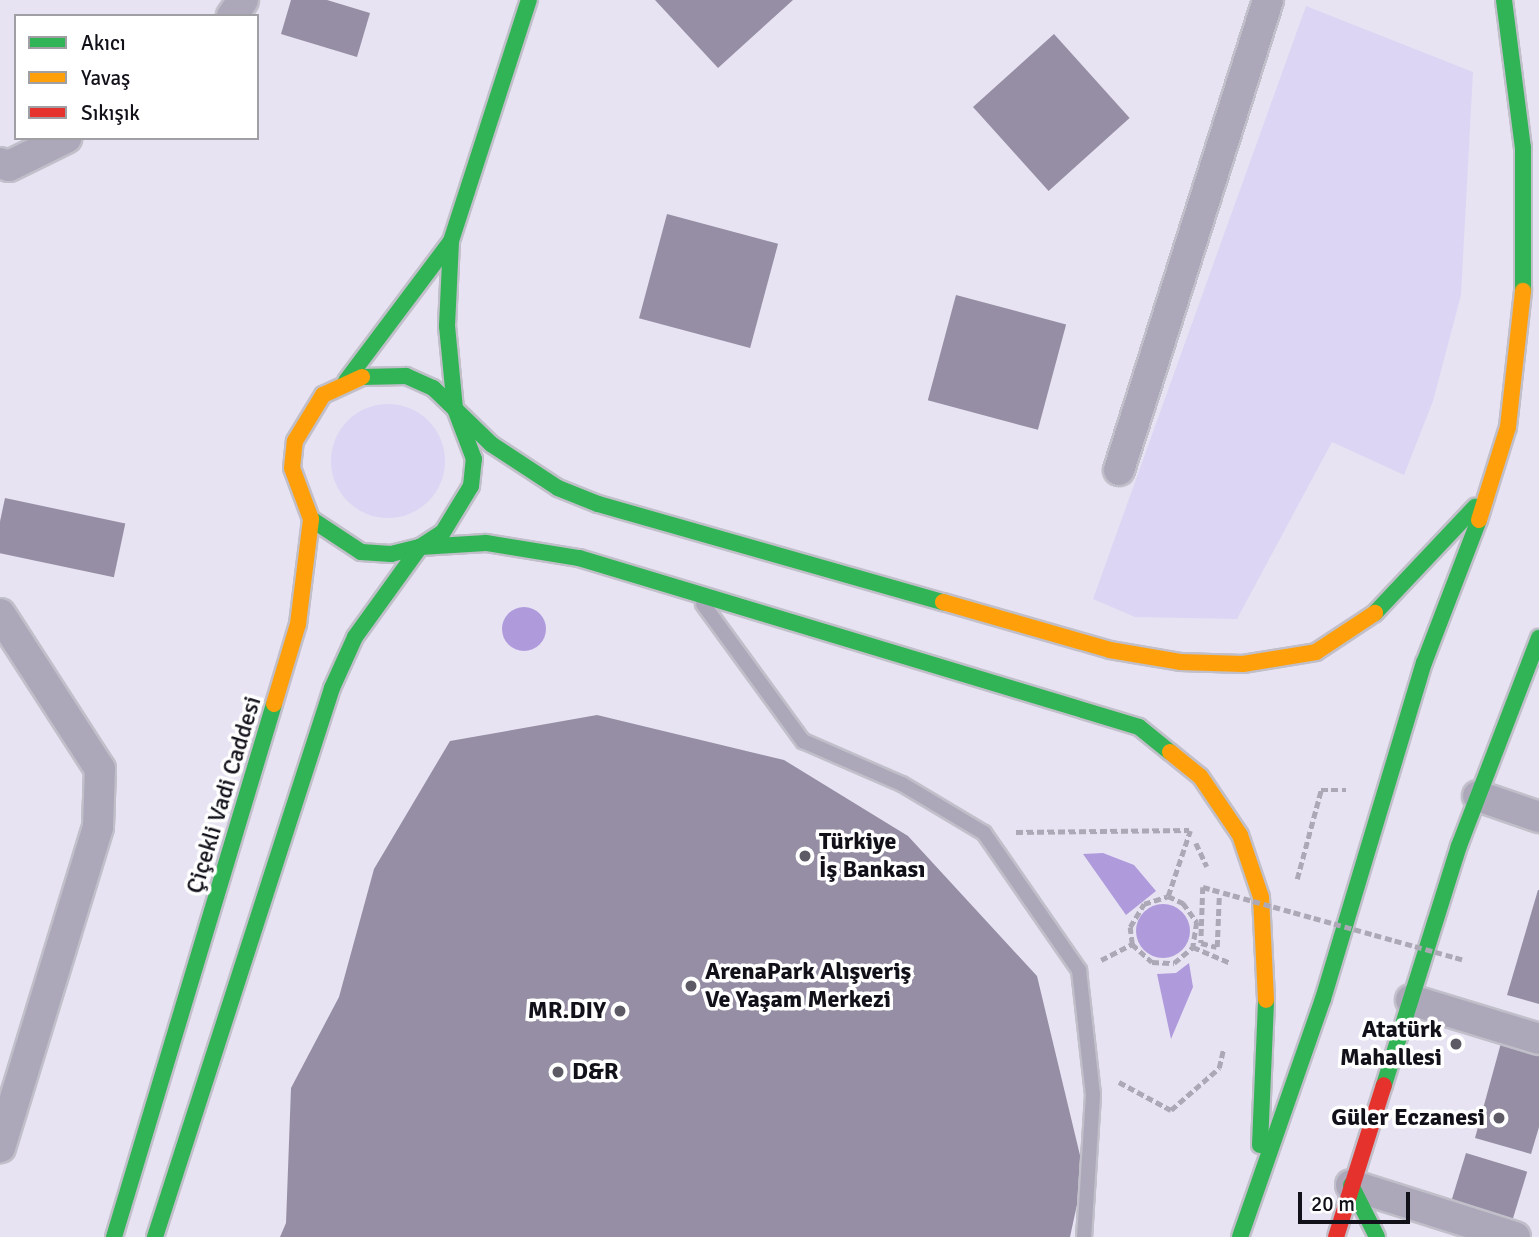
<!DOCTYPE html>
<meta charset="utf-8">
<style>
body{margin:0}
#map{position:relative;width:1539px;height:1237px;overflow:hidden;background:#e7e3f2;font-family:Signika,sans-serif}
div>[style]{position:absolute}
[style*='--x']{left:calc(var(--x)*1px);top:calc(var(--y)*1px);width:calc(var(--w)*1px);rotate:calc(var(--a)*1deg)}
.green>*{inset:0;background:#ddd5f4}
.round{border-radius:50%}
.water>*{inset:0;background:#af9bdc}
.building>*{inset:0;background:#968ea4;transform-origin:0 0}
.path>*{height:4.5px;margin-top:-2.25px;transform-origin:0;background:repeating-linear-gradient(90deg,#aca8b6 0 7px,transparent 0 10.5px)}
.roads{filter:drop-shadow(2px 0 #c1bfc9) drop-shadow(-2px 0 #c1bfc9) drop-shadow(0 2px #c1bfc9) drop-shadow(0 -2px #c1bfc9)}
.lane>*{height:14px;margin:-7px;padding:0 7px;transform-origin:7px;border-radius:7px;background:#aca8ba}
.street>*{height:30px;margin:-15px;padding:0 15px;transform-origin:15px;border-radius:15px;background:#aca8ba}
.fast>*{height:16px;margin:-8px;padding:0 8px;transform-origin:8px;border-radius:8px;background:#30b455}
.slow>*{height:16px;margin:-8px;padding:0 8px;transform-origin:8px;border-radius:8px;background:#ff9f0a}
.jam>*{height:16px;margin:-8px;padding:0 8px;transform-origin:8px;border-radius:8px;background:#e5322d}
.path-bridge>*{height:4.5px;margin-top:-2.25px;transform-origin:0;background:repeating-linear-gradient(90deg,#aca8b6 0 7px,transparent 0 10.5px)}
.dots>*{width:19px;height:19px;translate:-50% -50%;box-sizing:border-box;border:4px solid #fff;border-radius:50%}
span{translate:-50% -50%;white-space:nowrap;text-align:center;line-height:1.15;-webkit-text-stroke:7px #fff;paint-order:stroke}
.street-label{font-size:24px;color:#121019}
.poi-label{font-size:24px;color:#121019;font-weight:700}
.left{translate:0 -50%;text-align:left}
.right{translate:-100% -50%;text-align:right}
.legend{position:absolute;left:14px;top:14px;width:245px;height:126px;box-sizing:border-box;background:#fff;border:2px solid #a09fa3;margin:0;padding:9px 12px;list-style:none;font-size:21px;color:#121019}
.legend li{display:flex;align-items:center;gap:14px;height:35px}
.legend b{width:35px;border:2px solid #a09fa3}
.scale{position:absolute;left:1298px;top:1192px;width:112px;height:32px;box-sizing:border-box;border:4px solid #121019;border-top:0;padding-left:9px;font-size:21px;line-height:24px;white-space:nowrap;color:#121019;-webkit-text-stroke:5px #fff;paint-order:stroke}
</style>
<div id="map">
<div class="green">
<div style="clip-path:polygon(1306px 6px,1473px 72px,1461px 295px,1433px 401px,1404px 475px,1332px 442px,1237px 619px,1135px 617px,1093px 599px)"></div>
<div class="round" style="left:331px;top:404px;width:114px;height:114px"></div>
</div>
<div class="water">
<div class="round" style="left:502px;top:607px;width:44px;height:44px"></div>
<div style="clip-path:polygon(1103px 853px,1134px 865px,1156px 891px,1126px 915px,1083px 854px)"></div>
<div class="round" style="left:1136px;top:904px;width:54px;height:54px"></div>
<div style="clip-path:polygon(1189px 963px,1193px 987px,1171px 1039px,1157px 974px,1176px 973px)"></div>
</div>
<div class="building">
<div style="clip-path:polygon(291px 0,327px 0,370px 13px,357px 57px,281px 34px)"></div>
<div style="clip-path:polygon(655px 0,793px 0,718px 68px)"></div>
<div style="left:1054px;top:34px;width:113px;height:109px;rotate:48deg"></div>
<div style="left:667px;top:214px;width:115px;height:108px;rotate:15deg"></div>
<div style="left:956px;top:295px;width:114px;height:109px;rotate:15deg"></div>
<div style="left:5px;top:498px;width:123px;height:55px;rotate:12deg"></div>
<div style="clip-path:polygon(597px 715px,784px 760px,908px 836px,1037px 976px,1084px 1172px,1070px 1237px,280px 1237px,286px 1223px,291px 1088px,339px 997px,374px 869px,450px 741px)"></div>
<div style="clip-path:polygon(1538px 890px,1539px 890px,1539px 1004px,1507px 995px)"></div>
<div style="clip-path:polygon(1501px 1043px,1539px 1054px,1539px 1127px,1531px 1154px,1475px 1138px)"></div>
<div style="left:1466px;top:1153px;width:64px;height:52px;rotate:17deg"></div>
</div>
<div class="path">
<div style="--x:1016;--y:832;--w:173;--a:-0.7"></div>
<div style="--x:1196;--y:843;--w:26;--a:65"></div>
<div style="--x:1297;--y:879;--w:92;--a:-74.9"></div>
<div style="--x:1321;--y:790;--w:25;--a:0"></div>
<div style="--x:1203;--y:887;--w:56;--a:92"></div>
<div style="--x:1201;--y:943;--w:16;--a:14"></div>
<div style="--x:1217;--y:947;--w:50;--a:-87.7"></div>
<div style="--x:1168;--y:896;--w:17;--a:25"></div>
<div style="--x:1183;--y:903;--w:24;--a:54"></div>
<div style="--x:1197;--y:922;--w:25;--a:99"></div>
<div style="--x:1193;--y:947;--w:39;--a:23"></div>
<div style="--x:1132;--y:944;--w:27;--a:42"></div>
<div style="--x:1152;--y:962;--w:22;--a:3"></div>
<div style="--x:1174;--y:963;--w:25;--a:-40"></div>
<div style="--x:1101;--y:960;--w:35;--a:-27"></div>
<div style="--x:1132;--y:944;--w:17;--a:-97"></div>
<div style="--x:1130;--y:927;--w:27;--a:-59"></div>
<div style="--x:1144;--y:904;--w:25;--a:-18"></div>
<div style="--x:1168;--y:896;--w:69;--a:-71.3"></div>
<div style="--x:1119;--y:1082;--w:59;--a:28.3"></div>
<div style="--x:1171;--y:1110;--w:64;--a:-41.2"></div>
<div style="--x:1219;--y:1068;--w:18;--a:-77"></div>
</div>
<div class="roads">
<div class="lane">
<div style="--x:703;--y:604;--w:170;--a:53.9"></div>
<div style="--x:803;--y:741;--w:108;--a:23.5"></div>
<div style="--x:902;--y:784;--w:96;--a:30.9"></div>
<div style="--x:984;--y:833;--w:167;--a:55.3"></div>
<div style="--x:1079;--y:970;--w:126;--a:83.6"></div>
<div style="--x:1093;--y:1095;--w:142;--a:93.6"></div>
</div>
<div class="street">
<div style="--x:232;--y:16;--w:19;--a:-55"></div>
<div style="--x:0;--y:163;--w:9;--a:18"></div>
<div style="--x:9;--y:166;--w:64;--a:-26.2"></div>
<div style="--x:1119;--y:470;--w:493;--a:-72.4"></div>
<div style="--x:0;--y:614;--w:184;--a:57.2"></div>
<div style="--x:100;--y:769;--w:58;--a:92"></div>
<div style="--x:98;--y:827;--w:335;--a:107"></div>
<div style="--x:1478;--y:796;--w:65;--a:19"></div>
<div style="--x:1411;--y:1000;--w:134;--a:16.9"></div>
<div style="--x:1351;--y:1185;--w:172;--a:17.6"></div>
</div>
<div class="fast">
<div style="--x:1504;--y:0;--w:149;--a:82.7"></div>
<div style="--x:1523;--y:148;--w:143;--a:90"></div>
<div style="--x:346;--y:381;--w:175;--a:-53.1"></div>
<div style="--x:455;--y:409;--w:83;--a:-95.5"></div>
<div style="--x:447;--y:326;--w:85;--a:-87.3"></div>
<div style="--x:451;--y:241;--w:253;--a:-72.1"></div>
<div style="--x:455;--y:409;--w:50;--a:44.2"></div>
<div style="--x:491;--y:444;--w:80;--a:33.3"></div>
<div style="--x:558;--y:488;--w:43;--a:21.8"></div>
<div style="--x:598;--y:504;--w:359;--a:15.9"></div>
<div style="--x:311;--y:519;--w:60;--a:33.4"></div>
<div style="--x:361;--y:552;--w:30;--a:4"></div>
<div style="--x:391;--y:554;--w:30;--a:-14"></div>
<div style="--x:420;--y:547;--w:27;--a:-33"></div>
<div style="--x:443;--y:532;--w:54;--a:-58.7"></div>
<div style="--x:471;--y:486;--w:27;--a:-84"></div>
<div style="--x:474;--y:459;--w:53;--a:-110.8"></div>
<div style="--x:455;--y:409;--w:30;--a:-136"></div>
<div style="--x:433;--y:388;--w:30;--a:-156"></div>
<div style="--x:406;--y:376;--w:44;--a:178.7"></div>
<div style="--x:420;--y:547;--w:66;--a:-3.5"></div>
<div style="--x:486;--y:543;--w:94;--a:9.2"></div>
<div style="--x:579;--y:558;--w:585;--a:16.79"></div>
<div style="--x:1139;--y:727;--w:40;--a:39"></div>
<div style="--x:1375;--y:613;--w:146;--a:-46.7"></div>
<div style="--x:1384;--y:1085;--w:250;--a:-72.6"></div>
<div style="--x:1459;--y:846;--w:223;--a:-69"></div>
<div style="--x:1260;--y:1145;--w:145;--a:-87.6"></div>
<div style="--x:1351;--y:1185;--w:58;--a:63.4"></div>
<div style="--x:114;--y:1237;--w:556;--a:-73.29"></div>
<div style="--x:155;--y:1237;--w:577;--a:-72.13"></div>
<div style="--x:332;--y:688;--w:56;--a:-65.7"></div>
<div style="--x:355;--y:637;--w:111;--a:-54.2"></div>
<div style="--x:1240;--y:1237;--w:252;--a:-70.8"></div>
<div style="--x:1323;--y:999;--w:351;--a:-73.3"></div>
<div style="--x:1424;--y:663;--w:153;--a:-69"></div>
</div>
<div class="slow">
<div style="--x:1479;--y:520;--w:97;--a:-72.7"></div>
<div style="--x:1508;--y:427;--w:137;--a:-83.7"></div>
<div style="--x:943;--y:602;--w:174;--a:16"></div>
<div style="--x:1110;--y:650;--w:71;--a:9.7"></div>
<div style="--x:1180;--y:662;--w:63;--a:1.8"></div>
<div style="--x:1243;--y:664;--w:74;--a:-9.3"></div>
<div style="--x:1316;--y:652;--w:71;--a:-33.5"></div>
<div style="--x:274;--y:704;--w:84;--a:-73.3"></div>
<div style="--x:298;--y:624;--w:106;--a:-82.9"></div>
<div style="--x:311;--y:519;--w:54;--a:-110.4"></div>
<div style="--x:292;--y:468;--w:27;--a:-84"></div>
<div style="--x:295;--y:441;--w:54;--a:-58.7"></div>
<div style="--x:323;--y:395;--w:43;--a:-24.8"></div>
<div style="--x:1170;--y:752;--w:38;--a:39"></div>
<div style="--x:1200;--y:776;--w:71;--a:55.9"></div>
<div style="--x:1240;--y:835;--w:65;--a:71.3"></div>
<div style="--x:1261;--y:897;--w:103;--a:87.2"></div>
</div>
<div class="jam">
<div style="--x:1336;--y:1237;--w:159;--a:-72.5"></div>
</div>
</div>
<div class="path-bridge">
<div style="--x:1203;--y:887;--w:271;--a:15.6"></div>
</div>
<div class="dots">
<div style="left:805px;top:856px;background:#5d5a65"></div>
<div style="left:691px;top:986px;background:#5d5a65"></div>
<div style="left:620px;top:1011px;background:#5d5a65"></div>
<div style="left:1456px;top:1044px;background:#5d5a65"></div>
<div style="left:558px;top:1072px;background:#5d5a65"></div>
<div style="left:1499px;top:1118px;background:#5d5a65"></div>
</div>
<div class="street-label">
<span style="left:224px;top:795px;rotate:-73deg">Çiçekli Vadi Caddesi</span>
</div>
<div class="poi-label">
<span class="left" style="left:819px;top:856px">Türkiye<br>İş Bankası</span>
<span class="left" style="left:705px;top:986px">ArenaPark Alışveriş<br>Ve Yaşam Merkezi</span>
<span class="right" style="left:606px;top:1011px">MR.DIY</span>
<span class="right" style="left:1442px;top:1044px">Atatürk<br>Mahallesi</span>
<span class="left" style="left:572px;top:1072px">D&amp;R</span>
<span class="right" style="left:1485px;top:1118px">Güler Eczanesi</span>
</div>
<ul class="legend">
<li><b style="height:9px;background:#30b455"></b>Akıcı</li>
<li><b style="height:9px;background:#ff9f0a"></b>Yavaş</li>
<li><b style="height:9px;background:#e5322d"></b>Sıkışık</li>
</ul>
<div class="scale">20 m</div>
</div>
